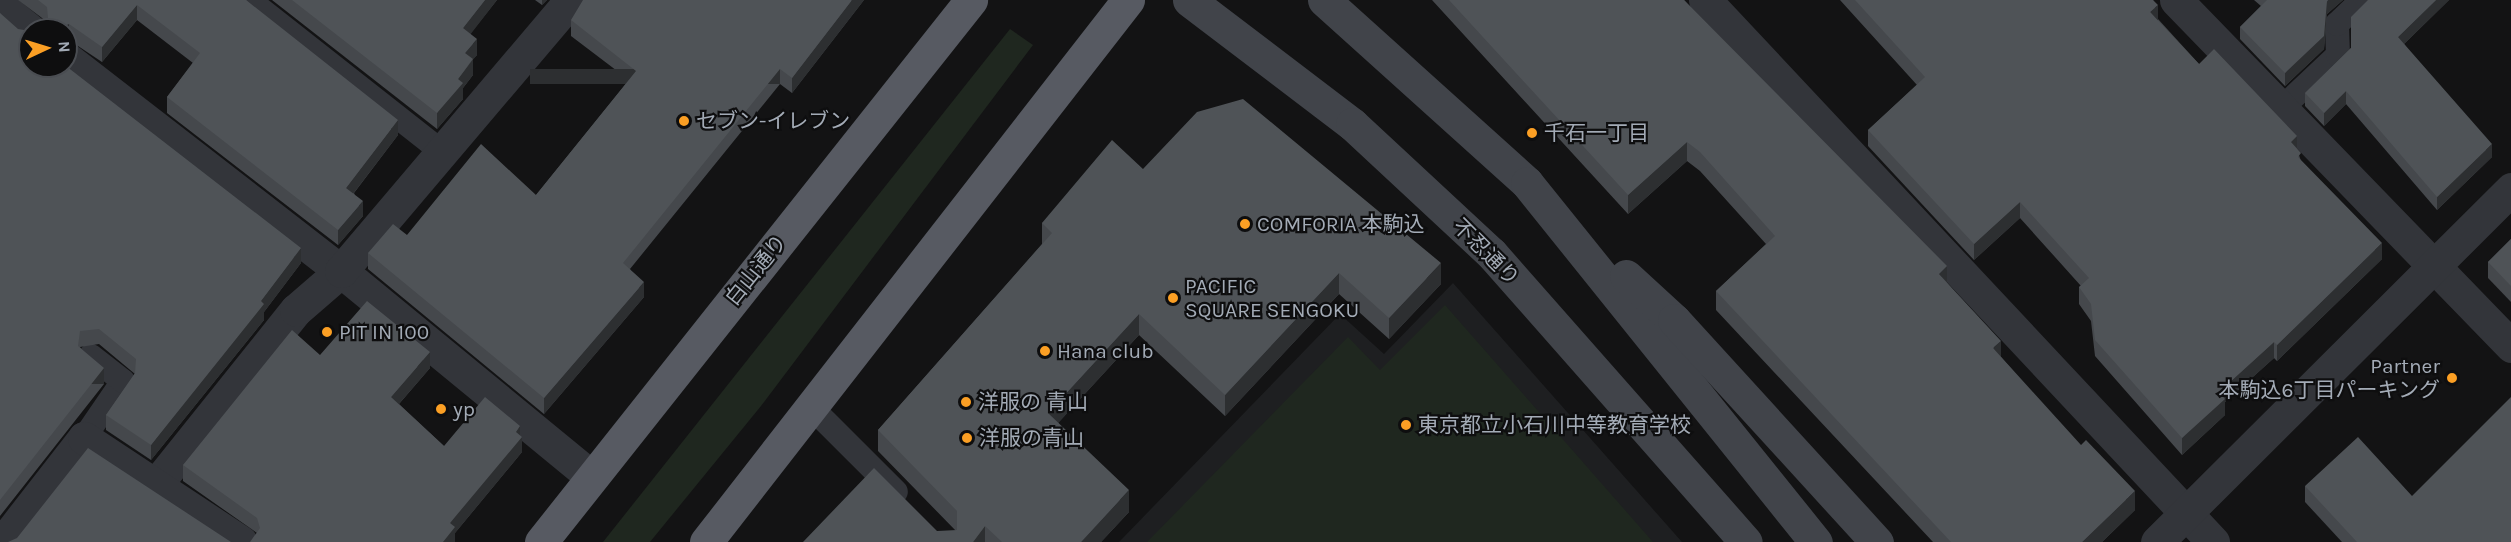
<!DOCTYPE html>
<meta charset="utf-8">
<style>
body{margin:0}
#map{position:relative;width:2511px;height:542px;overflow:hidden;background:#131314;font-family:Karla,"Noto Sans JP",sans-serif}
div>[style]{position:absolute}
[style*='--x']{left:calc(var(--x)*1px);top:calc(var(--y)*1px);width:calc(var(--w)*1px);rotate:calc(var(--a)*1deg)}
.built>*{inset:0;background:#1e1f21}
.green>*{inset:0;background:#1f271f}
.service>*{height:24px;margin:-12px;padding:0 12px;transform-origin:12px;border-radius:12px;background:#33353a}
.minor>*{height:33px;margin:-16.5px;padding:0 16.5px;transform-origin:16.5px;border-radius:16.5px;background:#33353a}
.tertiary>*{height:33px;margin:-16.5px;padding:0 16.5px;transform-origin:16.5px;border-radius:16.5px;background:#33353a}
.secondary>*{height:33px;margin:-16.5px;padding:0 16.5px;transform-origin:16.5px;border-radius:16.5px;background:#41444a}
.trunk>*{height:33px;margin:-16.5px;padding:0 16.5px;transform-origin:16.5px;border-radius:16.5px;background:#575a62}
.wall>*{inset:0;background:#45484c}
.shaded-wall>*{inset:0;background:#2d2f31;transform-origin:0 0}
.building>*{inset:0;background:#4f5357}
.dots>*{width:16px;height:16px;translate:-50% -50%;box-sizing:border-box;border:3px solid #0e0e0f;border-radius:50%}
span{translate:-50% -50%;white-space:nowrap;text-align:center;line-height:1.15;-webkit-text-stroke:4.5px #0e0e0f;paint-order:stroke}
.poi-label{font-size:21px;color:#a3abb6}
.left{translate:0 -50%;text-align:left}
.right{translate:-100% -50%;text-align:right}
.street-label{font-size:21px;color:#a3abb6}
.north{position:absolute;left:18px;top:18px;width:60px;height:60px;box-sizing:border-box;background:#0e0e0f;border:2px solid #4a4d52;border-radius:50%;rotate:86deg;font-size:16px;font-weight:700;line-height:24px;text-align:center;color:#a3abb6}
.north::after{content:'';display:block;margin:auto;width:21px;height:27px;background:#fb9f24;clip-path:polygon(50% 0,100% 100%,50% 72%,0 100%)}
</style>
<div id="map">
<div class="built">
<div style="clip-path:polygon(1453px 283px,1682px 542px,1119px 542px,1340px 314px,1384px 354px)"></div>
</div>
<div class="green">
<div style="clip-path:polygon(1010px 29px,1033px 45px,761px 406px,650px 542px,603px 542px)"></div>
<div style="clip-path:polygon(1445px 305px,1653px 542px,1147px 542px,1348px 337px,1380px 370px)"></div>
</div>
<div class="service">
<div style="--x:249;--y:0;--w:244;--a:38.2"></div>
<div style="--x:2284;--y:106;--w:74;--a:-43.4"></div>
<div style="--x:2338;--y:55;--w:31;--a:-92"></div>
<div style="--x:2337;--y:24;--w:35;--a:-44"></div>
<div style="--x:811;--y:407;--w:120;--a:45"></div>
<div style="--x:84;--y:438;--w:69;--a:-55.6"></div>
<div style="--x:123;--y:381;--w:41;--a:-142"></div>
</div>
<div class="minor">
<div style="--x:1705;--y:0;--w:743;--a:46.85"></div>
<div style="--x:2176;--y:0;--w:482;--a:45.9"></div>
<div style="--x:0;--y:6;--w:38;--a:39"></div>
<div style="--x:66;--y:58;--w:348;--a:37.8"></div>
<div style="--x:341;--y:271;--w:323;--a:39.4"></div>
<div style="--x:154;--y:487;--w:227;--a:-51.3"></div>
<div style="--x:296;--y:310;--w:60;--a:-40.9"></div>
<div style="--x:341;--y:271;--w:355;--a:-49.7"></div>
<div style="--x:3;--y:542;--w:132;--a:-52.1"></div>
<div style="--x:84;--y:438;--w:188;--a:33.5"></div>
</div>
<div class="tertiary">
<div style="--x:2157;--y:542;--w:500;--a:-44.9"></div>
</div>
<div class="secondary">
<div style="--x:1189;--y:0;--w:205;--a:37.3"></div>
<div style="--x:1352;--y:124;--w:190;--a:42.9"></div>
<div style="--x:1491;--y:253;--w:385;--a:48.6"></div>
<div style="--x:1324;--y:0;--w:273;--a:42"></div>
<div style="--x:1527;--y:183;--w:461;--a:51.2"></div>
<div style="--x:1626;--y:276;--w:65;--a:42.5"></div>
<div style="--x:1674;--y:320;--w:301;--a:47.6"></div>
</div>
<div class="trunk">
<div style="--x:541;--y:542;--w:692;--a:-51.57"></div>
<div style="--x:706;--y:542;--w:687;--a:-52.1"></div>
</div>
<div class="wall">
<div style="clip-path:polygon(18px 0,246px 0,398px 135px,354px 193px,363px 216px,338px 245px,167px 113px,167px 97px,193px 63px,137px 20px,102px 62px,69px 40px,66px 41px,66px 30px,46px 21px)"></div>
<div style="clip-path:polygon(272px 0,497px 0,470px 34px,477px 55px,473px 59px,473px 75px,463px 88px,463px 99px,437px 129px)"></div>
<div style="clip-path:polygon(535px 0,547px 0,542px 5px)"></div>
<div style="clip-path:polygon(864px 0,792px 93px,780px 84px,630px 269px,644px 297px,544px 414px,368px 269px,368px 253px,407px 235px,536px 195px,629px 80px,571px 36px,571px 20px)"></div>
<div style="clip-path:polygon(1432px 0,1684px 0,1947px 283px,2001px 357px,2135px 510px,2102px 542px,1933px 542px,1716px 310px,1716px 291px,1766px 244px,1700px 171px,1687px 161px,1628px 214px)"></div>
<div style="clip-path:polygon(1840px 0,2153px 0,2158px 19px,2199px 64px,2297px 149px,2301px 161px,2382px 259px,2277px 361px,2274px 358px,2225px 402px,2225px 415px,2182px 455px,2095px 356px,2091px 321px,2079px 304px,2079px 287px,2081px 286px,2020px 218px,1974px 260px,1868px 146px,1868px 130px,1917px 85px)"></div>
<div style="clip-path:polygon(2254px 0,2343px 0,2327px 14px,2324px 49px,2285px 86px,2240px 39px,2240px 27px,2261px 6px)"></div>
<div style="clip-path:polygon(2368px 0,2449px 0,2404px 44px,2492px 157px,2437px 210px,2346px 104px,2324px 126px,2305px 106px,2305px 93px,2351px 48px)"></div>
<div style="clip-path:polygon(0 13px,30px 66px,301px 263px,264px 312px,264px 320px,151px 460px,106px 430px,106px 415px,135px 374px,99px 344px,80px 347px,104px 384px,0 516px)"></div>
<div style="clip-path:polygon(1143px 169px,1441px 284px,1389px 339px,1339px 294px,1225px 416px,1139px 335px,1058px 423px,1129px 512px,1101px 542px,803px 542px,937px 531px,956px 531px,878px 451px,878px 430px,1042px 244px,1042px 223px)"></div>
<div style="clip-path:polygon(2511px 239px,2511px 302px,2488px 278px,2488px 262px)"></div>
<div style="clip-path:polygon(320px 355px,430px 368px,399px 404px,444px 446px,520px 435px,522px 452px,455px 533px,455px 542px,257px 533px,183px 481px,183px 465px)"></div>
<div style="clip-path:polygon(2305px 486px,2412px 496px,2511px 542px,2342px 542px,2305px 502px)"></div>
</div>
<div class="shaded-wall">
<div style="clip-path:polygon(485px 0,497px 0,463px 44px,463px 28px)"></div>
<div style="clip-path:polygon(542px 0,547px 0,542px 5px)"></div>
<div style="clip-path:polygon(852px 0,864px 0,792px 93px,792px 78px)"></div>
<div style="clip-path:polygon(2328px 0,2343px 0,2327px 14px,2324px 49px,2285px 86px,2285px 73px)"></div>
<div style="clip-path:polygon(2436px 0,2449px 0,2398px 50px,2398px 37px)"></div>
<div style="clip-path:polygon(137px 5px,137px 20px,102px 62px,102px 47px)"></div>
<div style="clip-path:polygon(2158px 5px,2158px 21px,2150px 12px)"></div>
<div style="clip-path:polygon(69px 24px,69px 40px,66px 41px,66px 30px,54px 30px)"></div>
<div style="clip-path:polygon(477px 39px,477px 55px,465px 69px,465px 53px)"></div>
<div style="clip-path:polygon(473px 59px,473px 75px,463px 88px,463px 99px,437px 129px,437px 113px,458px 79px)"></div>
<div style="left:780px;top:69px;width:15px;height:250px;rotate:90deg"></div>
<div style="clip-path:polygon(2346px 91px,2346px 104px,2324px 126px,2324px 113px)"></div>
<div style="clip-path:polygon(398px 120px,398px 135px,346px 203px,346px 188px)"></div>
<div style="clip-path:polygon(2297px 136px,2297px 152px,2291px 142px)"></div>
<div style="clip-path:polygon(1687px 142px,1687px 161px,1628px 214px,1628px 195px)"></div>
<div style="clip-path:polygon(2492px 144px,2492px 157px,2437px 210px,2437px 197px)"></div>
<div style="clip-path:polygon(363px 201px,363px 216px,338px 245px,338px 230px)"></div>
<div style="clip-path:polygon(2020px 202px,2020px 218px,1974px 260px,1974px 244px)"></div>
<div style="clip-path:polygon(2382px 243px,2382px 259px,2277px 361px,2277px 345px)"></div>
<div style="clip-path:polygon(301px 248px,301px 263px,264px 312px,264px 320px,151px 460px,151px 445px)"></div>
<div style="clip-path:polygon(1441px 263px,1441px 284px,1389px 339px,1389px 318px)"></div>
<div style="clip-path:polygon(1947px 266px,1947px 285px,1939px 274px)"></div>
<div style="clip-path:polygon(1339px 273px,1339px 294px,1225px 416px,1225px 395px)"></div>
<div style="clip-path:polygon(644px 282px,644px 297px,544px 414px,544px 398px)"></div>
<div style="clip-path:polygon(1139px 314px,1139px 335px,1048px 434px,1048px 413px)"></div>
<div style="clip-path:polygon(2001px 341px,2001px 360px,1993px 348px)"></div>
<div style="clip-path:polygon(2274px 342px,2274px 358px,2225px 402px,2225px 415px,2182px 455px,2182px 438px,2219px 392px)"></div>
<div style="clip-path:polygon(430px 352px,430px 368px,391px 413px,391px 397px)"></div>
<div style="left:104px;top:368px;width:16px;height:168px;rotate:90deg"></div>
<div style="clip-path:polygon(520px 426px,520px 439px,522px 437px,522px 452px,455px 533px,455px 542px,443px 542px,450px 523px)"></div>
<div style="clip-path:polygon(1129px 490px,1129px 512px,1101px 542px,1081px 542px)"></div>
<div style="clip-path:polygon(2135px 491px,2135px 510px,2102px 542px,2082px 542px)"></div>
<div style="clip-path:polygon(985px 526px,985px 542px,973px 542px)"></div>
</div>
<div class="building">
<div style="clip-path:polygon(38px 0,246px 0,398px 120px,346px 188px,363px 201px,338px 230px,167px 97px,200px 53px,137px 5px,102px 47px,69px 24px,54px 30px,39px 30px,48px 18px,47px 7px)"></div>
<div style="clip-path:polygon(292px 0,485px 0,463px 28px,477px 39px,465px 53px,473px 59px,458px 79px,463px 83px,437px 113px)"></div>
<div style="clip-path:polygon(583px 0,852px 0,792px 78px,780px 69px,623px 263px,644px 282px,544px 398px,368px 253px,393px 224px,407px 235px,481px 144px,536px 195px,636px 71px,571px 20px)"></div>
<div style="clip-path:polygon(1449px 0,1684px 0,1947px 266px,1939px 274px,2001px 341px,1993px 348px,2081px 445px,2086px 440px,2135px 491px,2082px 542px,1951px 542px,1716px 291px,1775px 236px,1700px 152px,1687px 142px,1628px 195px)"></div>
<div style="clip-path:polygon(1855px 0,2153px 0,2158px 5px,2150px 12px,2199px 64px,2214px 49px,2297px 136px,2291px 142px,2301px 153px,2298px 157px,2382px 243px,2277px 345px,2274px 342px,2219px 392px,2225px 399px,2182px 438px,2095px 340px,2091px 304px,2079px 287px,2089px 278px,2020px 202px,1974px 244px,1868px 130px,1925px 77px)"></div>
<div style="clip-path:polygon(2267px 0,2328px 0,2327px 1px,2324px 36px,2285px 73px,2240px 27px)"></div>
<div style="clip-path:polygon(2368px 0,2436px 0,2398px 37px,2492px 144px,2437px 197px,2346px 91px,2324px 113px,2305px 93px,2351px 48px,2351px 17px)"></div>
<div style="clip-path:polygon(0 13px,18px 29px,30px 31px,30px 66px,66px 66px,301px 248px,261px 301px,264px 304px,151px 445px,106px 415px,135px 373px,136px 359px,99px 329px,80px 331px,78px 346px,104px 368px,0 500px)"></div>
<div style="clip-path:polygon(1243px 99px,1441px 263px,1389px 318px,1339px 273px,1225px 395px,1139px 314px,1048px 413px,1129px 490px,1081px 542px,1002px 542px,985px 526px,973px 542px,803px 542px,874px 468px,937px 531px,957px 530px,957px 511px,878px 430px,1052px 233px,1042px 223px,1112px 140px,1143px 169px,1197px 112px)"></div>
<div style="clip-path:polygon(2511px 239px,2511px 286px,2488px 262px)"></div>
<div style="clip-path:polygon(367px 301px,430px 352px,391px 397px,444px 446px,485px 397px,520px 426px,516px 432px,522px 437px,450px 523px,455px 527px,443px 542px,250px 542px,260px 528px,257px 518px,183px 465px,292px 330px,320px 355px)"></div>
<div style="clip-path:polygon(2511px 397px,2511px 542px,2357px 542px,2305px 486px,2358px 437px,2412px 496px)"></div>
<div style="clip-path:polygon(88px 448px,231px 542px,8px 542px,17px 538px)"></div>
</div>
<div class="dots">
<div style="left:684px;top:121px;background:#fb9f24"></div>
<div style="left:1532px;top:133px;background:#fb9f24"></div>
<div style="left:1245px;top:224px;background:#fb9f24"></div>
<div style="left:1173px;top:298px;background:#fb9f24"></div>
<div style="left:327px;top:332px;background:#fb9f24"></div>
<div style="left:1045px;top:351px;background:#fb9f24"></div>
<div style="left:2452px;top:378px;background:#fb9f24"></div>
<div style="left:966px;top:402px;background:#fb9f24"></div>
<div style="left:441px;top:409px;background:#fb9f24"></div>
<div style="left:1406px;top:425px;background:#fb9f24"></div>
<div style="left:967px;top:438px;background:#fb9f24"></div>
</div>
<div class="poi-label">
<span class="left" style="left:696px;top:121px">セブン-イレブン</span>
<span class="left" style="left:1544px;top:133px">千石一丁目</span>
<span class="left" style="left:1257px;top:224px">COMFORIA 本駒込</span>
<span class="left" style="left:1185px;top:298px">PACIFIC<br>SQUARE SENGOKU</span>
<span class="left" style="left:339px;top:332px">PIT IN 100</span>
<span class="left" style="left:1057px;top:351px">Hana club</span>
<span class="right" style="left:2440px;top:378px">Partner<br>本駒込6丁目パーキング</span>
<span class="left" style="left:978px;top:402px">洋服の 青山</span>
<span class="left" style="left:453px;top:409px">yp</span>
<span class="left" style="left:1418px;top:425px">東京都立小石川中等教育学校</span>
<span class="left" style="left:979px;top:438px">洋服の青山</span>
</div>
<div class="street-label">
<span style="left:1486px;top:252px;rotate:45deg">不忍通り</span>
<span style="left:756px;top:270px;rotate:-51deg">白山通り</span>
</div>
<div class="north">N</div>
</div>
